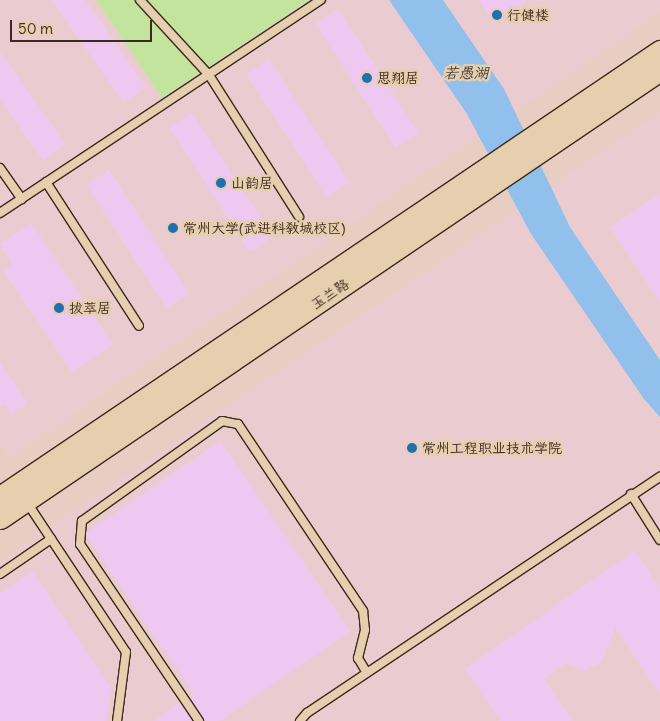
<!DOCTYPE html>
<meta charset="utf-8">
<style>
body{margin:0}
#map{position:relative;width:660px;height:721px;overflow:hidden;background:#e8cdc2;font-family:Delius,"LXGW WenKai TC",sans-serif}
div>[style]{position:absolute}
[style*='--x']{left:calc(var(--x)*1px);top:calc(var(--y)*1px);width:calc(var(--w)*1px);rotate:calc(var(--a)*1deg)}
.built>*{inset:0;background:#eaccd0}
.green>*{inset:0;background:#c3e49d}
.water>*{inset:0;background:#91c0ec}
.building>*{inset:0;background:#efc8f2;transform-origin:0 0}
.roads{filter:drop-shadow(1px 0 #3b2a1e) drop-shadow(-1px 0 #3b2a1e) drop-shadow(0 1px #3b2a1e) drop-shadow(0 -1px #3b2a1e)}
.lane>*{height:8px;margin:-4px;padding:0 4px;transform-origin:4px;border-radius:4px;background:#e5cfae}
.secondary>*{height:21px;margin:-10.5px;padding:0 10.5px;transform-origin:10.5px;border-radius:10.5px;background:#e5cfae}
.dots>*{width:14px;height:14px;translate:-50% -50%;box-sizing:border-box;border:2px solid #e5cfae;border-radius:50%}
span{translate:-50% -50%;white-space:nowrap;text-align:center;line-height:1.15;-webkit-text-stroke:5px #e5cfae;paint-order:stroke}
.poi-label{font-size:14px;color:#3b2a1e}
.left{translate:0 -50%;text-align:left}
.street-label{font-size:14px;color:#3b2a1e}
.water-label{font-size:15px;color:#48403d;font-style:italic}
.scale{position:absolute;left:10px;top:20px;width:142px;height:22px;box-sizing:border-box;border:2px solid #3b2a1e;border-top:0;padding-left:6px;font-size:15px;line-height:18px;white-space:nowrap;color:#3b2a1e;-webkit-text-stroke:4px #e5cfae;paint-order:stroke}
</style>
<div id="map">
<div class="built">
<div style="clip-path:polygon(0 0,660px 0,660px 12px,9px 458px,0 444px)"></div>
<div style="clip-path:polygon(660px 112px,660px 721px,0 721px,0 561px)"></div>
</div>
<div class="green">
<div style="clip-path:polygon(96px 0,309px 0,162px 98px)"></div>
</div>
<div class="water">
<div style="clip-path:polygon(389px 0,443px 0,504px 89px,570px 227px,660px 360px,660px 417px,644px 399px,531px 234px,467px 114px)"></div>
</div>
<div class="building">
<div style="clip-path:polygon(52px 0,85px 0,146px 87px,123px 102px)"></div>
<div style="clip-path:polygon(479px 0,527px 0,493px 22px)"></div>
<div style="left:338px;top:9px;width:148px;height:27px;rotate:57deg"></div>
<div style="clip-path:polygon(0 52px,65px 144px,43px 160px,0 99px)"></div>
<div style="left:269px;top:59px;width:147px;height:27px;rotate:57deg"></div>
<div style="left:192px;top:113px;width:148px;height:27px;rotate:57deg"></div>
<div style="left:109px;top:170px;width:147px;height:27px;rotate:57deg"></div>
<div style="clip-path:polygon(660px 194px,660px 302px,610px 227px)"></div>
<div style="clip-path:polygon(31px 223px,113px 345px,72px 372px,4px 271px,12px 265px,0 244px)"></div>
<div style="clip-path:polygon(0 363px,27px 403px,12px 413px,5px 404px,0 407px)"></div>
<div style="clip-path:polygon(221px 441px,350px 632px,219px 721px,205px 721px,189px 697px,194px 694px,86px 535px,87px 532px)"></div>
<div style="clip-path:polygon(635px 550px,660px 588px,660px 694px,615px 627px,602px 660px,596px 665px,583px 670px,566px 663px,544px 679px,572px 721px,500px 721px,465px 669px)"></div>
<div style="clip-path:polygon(32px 571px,111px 688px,106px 721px,0 721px,0 593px)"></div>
<div style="clip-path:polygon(180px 703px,192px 721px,153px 721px)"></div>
</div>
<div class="roads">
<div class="lane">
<div style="--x:140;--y:0;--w:102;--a:47.4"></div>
<div style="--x:209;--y:75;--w:168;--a:57.6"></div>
<div style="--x:0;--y:168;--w:38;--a:55"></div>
<div style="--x:46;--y:182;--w:171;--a:57.1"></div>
<div style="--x:0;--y:213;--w:385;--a:-33.6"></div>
<div style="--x:631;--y:494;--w:54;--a:57.8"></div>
<div style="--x:26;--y:501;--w:181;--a:56.5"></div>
<div style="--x:126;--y:652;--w:70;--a:97.4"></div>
<div style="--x:0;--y:574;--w:62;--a:-34.5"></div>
<div style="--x:199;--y:721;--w:213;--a:-123.9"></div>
<div style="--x:80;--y:544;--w:23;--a:-85"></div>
<div style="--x:82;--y:521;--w:172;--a:-35.5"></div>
<div style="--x:222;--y:421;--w:16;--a:11"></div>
<div style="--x:238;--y:424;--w:225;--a:56.2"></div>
<div style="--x:363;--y:611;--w:19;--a:84"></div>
<div style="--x:365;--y:630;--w:29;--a:104"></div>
<div style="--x:358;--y:658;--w:17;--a:59"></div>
<div style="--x:300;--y:721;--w:11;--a:-49"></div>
<div style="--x:307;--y:713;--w:425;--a:-33.8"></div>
</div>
<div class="secondary">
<div style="--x:0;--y:497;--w:797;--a:-34.05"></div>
<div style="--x:0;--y:518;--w:798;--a:-34.17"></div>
</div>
</div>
<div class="dots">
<div style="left:497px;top:15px;background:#1f6fb2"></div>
<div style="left:367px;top:78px;background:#1f6fb2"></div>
<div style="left:221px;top:183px;background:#1f6fb2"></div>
<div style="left:173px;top:228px;background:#1f6fb2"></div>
<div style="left:59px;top:308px;background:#1f6fb2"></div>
<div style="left:412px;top:448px;background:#1f6fb2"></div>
</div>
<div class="poi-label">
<span class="left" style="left:507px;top:15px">行健楼</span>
<span class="left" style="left:377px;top:78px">思翔居</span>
<span class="left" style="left:231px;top:183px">山韵居</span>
<span class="left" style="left:183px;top:228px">常州大学(武进科教城校区)</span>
<span class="left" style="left:69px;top:308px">拔萃居</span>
<span class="left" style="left:422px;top:448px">常州工程职业技术学院</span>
</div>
<div class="street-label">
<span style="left:330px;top:294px;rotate:-34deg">玉兰路</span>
</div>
<div class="water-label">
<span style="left:466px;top:73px">若愚湖</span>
</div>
<div class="scale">50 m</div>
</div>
